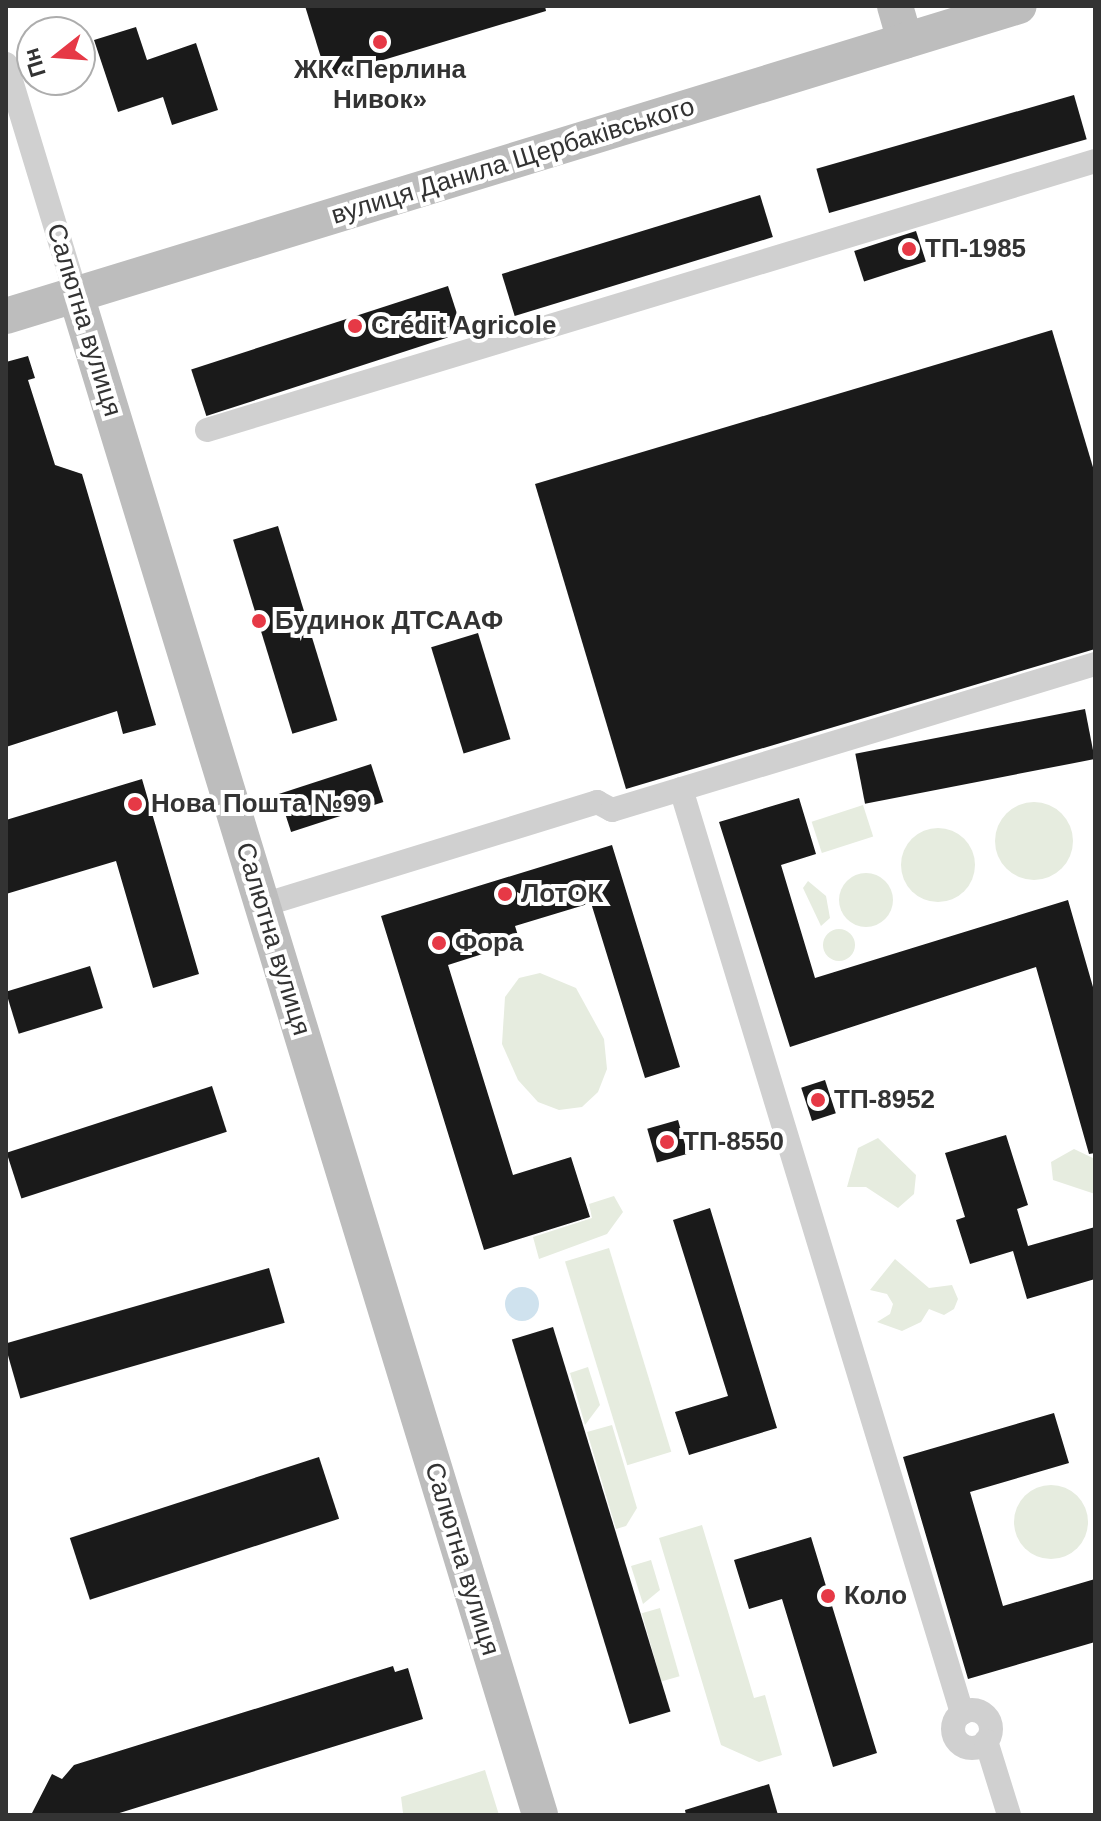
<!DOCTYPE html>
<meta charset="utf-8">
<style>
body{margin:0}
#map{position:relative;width:1101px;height:1821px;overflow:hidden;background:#fff;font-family:Helvetica,sans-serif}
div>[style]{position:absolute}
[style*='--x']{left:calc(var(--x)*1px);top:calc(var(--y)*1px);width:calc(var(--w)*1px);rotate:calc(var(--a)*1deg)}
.green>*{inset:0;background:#e6ecdf;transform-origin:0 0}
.round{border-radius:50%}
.water>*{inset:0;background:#cfe2ee}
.building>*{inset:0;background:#1a1a1a;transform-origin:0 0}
.street>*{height:24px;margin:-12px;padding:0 12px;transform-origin:12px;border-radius:12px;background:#d0d0d0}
.street>.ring{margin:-12px;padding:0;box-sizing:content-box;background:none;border:24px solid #d0d0d0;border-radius:50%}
.secondary>*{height:36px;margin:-18px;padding:0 18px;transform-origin:18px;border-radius:18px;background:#bdbdbd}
.dots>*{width:22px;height:22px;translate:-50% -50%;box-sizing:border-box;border:4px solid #fff;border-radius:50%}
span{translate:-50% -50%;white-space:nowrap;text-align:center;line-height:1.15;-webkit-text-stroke:8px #fff;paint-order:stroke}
.poi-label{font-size:26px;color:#333;font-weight:700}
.left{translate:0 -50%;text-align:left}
.street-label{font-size:26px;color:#333}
.frame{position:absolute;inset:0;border:8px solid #333;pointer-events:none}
.north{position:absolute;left:16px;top:16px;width:80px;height:80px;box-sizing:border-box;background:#fff;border:2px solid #adadad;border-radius:50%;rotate:253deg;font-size:22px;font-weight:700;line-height:32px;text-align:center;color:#333}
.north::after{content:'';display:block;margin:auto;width:28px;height:36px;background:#e63946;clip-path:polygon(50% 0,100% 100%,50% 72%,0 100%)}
</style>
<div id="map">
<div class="green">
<div class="round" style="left:995px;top:802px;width:78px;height:78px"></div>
<div style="left:863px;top:805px;width:33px;height:54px;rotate:72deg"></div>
<div class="round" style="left:901px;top:828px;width:74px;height:74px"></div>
<div class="round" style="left:839px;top:873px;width:54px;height:54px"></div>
<div style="clip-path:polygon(808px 881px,826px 896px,830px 918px,821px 926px,803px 888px)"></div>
<div class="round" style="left:823px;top:929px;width:32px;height:32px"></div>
<div style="clip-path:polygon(540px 973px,576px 988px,604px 1039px,607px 1069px,598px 1092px,582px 1107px,559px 1110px,538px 1102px,518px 1080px,502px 1044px,505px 997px,519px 978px)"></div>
<div style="clip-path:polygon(878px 1138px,916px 1175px,914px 1194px,898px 1208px,866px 1187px,847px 1187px,858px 1148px)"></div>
<div style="clip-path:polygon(1074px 1149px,1095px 1159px,1095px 1194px,1053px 1180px,1051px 1162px)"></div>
<div style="clip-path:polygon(614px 1196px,623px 1212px,607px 1234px,539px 1259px,533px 1237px,592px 1218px,589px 1204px)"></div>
<div style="left:609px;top:1248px;width:213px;height:46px;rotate:73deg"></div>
<div style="clip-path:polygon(895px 1259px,929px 1288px,952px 1285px,958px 1299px,954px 1309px,944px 1315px,929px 1309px,921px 1322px,902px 1331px,877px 1322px,890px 1314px,893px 1304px,887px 1294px,870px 1290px)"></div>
<div style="clip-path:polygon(588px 1367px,600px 1405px,585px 1425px,570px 1373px)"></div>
<div style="clip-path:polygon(612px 1425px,637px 1508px,626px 1526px,616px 1529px,587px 1432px)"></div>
<div class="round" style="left:1014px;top:1485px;width:74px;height:74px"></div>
<div style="clip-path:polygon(702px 1525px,754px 1698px,765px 1695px,782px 1755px,759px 1762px,721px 1745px,659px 1538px)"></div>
<div style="clip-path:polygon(651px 1560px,660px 1590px,643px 1604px,631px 1566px)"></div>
<div style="left:660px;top:1608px;width:71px;height:19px;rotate:74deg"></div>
<div style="clip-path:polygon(485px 1770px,499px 1815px,396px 1815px,403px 1813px,401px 1797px)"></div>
</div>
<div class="water">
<div class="round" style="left:505px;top:1287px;width:34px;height:34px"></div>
</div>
<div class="building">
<div style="clip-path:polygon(305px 6px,545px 6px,546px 11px,327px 77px)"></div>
<div style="clip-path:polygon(136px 27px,147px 60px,196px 43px,218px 110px,172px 125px,163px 97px,118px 112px,94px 40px)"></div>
<div style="left:1074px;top:95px;width:46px;height:268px;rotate:74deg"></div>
<div style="left:760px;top:195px;width:44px;height:270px;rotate:73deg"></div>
<div style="left:916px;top:231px;width:32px;height:65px;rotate:72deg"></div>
<div style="left:448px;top:286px;width:49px;height:270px;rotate:72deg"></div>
<div style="clip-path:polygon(1052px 330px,1095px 474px,1095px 649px,626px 789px,535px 484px)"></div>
<div style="clip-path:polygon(28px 356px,35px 378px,28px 380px,55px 465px,82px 474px,156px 725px,123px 734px,117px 711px,6px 747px,6px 362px)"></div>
<div style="left:278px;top:526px;width:203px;height:47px;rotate:73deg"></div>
<div style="left:478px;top:633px;width:111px;height:49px;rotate:73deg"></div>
<div style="left:1085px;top:709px;width:51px;height:234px;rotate:79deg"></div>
<div style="left:371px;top:764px;width:40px;height:97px;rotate:72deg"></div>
<div style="clip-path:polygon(142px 779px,199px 974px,153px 988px,116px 861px,6px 894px,6px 820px)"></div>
<div style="clip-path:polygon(799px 798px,816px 854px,781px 865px,815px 978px,1068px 900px,1095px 994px,1095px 1153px,1089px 1154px,1036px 967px,790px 1047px,719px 822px)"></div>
<div style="clip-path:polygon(612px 845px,680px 1067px,645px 1078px,591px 903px,515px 926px,520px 942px,448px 965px,513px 1175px,571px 1157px,590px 1217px,484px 1250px,381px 916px)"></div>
<div style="left:90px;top:966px;width:44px;height:88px;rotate:73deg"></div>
<div style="left:825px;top:1080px;width:35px;height:25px;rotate:72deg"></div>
<div style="left:212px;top:1086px;width:48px;height:216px;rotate:72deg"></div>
<div style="left:678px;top:1120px;width:35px;height:32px;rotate:74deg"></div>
<div style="clip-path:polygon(1006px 1135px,1028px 1205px,1017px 1209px,1028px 1246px,1095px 1227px,1095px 1279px,1027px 1299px,1013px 1251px,970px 1264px,956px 1220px,965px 1217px,945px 1153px)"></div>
<div style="clip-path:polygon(710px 1208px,777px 1428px,689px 1455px,675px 1412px,728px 1396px,673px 1220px)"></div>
<div style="left:269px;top:1268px;width:57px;height:275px;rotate:74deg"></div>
<div style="left:553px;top:1327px;width:402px;height:43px;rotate:73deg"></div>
<div style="clip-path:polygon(1054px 1413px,1069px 1463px,970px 1492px,1003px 1606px,1095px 1579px,1095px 1642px,968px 1679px,903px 1457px)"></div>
<div style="left:319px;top:1457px;width:65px;height:262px;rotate:72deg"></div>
<div style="clip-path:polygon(811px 1537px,877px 1753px,833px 1767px,782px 1599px,749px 1609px,734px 1560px)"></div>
<div style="clip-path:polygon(393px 1666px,395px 1672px,408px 1668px,423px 1719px,113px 1815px,31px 1815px,52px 1774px,62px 1779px,74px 1765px)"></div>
<div style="clip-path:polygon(769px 1784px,778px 1815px,686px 1815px,685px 1810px)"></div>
</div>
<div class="street">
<div style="--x:6;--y:64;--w:241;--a:73.1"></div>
<div style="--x:207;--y:430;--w:928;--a:-16.85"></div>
<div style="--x:681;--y:789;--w:966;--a:73.08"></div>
<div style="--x:263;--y:905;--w:350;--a:-17.1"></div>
<div style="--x:597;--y:802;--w:17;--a:28"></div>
<div style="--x:612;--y:810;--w:505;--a:-16.82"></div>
<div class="ring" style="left:953px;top:1710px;width:14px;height:14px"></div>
<div style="--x:986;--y:1741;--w:77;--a:72.7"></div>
</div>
<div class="secondary">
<div style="--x:895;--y:6;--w:36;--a:74"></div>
<div style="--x:76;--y:295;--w:1589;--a:73.02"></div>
<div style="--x:6;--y:316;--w:1059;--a:-17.02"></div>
</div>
<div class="dots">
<div style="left:380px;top:42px;background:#e63946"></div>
<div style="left:909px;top:249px;background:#e63946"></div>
<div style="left:355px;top:326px;background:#e63946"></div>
<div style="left:259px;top:621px;background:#e63946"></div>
<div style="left:135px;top:804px;background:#e63946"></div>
<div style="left:505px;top:894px;background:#e63946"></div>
<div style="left:439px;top:943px;background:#e63946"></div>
<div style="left:818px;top:1100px;background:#e63946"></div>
<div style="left:667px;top:1142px;background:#e63946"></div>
<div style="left:828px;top:1596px;background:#e63946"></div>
</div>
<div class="poi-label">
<span style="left:380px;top:85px">ЖК «Перлина<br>Нивок»</span>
<span class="left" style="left:925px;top:249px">ТП-1985</span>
<span class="left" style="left:371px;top:326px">Crédit Agricole</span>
<span class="left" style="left:275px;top:621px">Будинок ДТСААФ</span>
<span class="left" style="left:151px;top:804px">Нова Пошта №99</span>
<span class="left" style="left:521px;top:894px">ЛотОК</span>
<span class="left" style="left:455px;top:943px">Фора</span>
<span class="left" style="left:834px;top:1100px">ТП-8952</span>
<span class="left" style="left:683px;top:1142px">ТП-8550</span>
<span class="left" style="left:844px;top:1596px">Коло</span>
</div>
<div class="street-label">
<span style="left:513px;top:161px;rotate:-17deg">вулиця Данила Щербаківського</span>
<span style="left:84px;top:320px;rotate:73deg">Салютна вулиця</span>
<span style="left:273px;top:939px;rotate:73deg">Салютна вулиця</span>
<span style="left:462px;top:1559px;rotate:73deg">Салютна вулиця</span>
</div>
<div class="frame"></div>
<div class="north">Пн</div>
</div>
